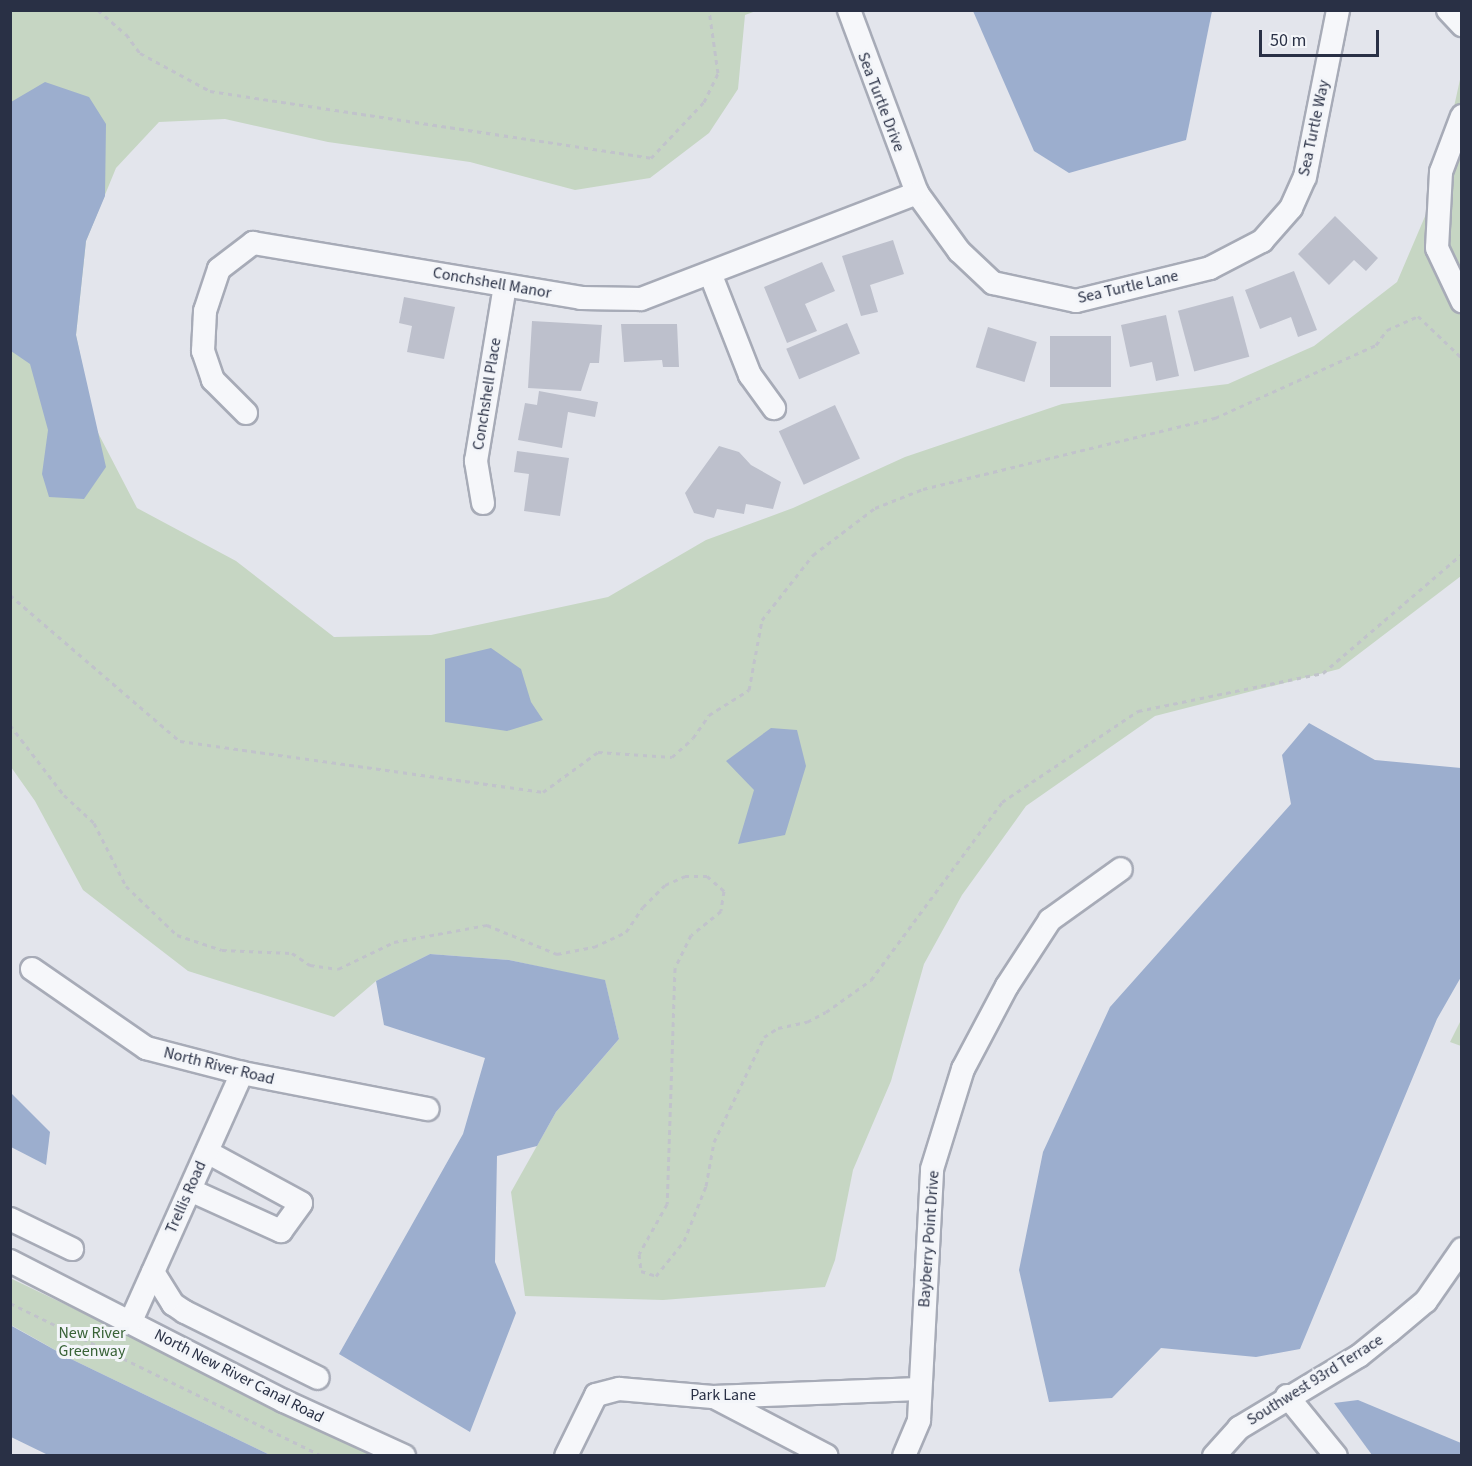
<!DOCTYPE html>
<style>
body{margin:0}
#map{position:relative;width:1472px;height:1466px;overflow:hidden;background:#e3e5ec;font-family:"Source Sans 3",sans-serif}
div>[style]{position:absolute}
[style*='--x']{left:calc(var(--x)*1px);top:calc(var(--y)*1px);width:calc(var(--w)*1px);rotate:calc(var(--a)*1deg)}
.green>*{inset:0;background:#c6d6c3}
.water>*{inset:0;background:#9caece}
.building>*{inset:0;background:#bdc0cc;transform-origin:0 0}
.path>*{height:3px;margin-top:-1.5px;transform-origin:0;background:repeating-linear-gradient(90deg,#c1c3cb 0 4.5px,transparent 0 9px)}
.roads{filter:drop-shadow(2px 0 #a7abb7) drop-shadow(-2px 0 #a7abb7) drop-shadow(0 2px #a7abb7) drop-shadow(0 -2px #a7abb7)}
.minor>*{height:22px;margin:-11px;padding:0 11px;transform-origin:11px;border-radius:11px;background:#f6f7fa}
span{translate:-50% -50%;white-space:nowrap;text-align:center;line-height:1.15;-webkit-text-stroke:6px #f3f5f9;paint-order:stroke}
.street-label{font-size:16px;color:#293045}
.park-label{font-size:16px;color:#386236}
.frame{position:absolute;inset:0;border:12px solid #293045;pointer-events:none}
.scale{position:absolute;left:1259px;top:30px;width:120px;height:27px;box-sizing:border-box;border:3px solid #293045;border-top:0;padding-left:8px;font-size:18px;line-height:21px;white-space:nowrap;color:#293045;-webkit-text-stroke:4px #f3f5f9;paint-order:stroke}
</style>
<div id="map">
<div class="green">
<div style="clip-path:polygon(11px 11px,756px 11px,745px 15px,738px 89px,709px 133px,650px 178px,575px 190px,470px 162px,328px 142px,225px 119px,159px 122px,116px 168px,86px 241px,76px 335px,95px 427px,137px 508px,236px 561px,334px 637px,431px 635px,608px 597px,706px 540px,793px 508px,905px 457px,1062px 404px,1228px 384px,1314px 346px,1397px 282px,1435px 193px,1461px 75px,1461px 576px,1339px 669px,1155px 716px,1026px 806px,962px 895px,924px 964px,891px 1081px,853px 1170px,835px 1260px,825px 1287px,663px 1300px,525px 1296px,511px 1192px,556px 1112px,619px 1039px,605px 981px,509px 960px,430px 954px,376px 981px,334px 1017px,188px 971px,83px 890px,35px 801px,11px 767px)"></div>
<div style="clip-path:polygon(1461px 1020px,1461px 1046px,1450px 1042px)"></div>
<div style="clip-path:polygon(10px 1278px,217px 1377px,375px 1455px,270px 1455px,71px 1359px,11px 1325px)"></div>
</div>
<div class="water">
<div style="clip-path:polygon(973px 11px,1212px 11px,1186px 140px,1069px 173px,1034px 151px)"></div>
<div style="clip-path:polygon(45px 82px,89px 97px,106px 124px,105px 196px,86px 241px,76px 335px,106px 467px,84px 499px,49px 497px,42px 474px,48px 430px,30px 364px,11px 351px,11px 102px)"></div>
<div style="clip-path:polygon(491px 648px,521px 669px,531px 702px,543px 720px,507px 731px,445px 722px,445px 659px)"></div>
<div style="clip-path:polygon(1309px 723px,1375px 760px,1461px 768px,1461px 977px,1437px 1019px,1300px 1349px,1256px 1357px,1161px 1348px,1112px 1398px,1049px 1402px,1019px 1270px,1043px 1152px,1110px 1007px,1291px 804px,1282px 755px)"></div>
<div style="clip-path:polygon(771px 728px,797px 730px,806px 766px,785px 835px,738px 844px,754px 790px,726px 761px)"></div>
<div style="clip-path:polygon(430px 954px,509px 960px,605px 980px,619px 1039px,556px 1112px,537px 1146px,497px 1156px,495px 1262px,516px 1313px,470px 1432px,339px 1354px,463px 1134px,485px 1058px,384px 1025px,376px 981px)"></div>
<div style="clip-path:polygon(11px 1093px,50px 1132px,46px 1165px,11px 1147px)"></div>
<div style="clip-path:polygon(10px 1325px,71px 1359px,270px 1455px,48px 1455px,11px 1437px)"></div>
<div style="clip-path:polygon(1358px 1400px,1461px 1443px,1461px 1455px,1372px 1455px,1334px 1403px)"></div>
</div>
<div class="building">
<div style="clip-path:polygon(1335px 216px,1378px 258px,1366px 271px,1354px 260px,1329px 285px,1298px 254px)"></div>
<div style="clip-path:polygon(893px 240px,904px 274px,870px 285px,878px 312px,861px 316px,842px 256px)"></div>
<div style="clip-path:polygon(822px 262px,835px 291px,805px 304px,817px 331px,787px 343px,764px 287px)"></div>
<div style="clip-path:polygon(1294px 271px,1317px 330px,1298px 337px,1291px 317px,1260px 329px,1245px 290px)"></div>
<div style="left:1233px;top:296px;width:63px;height:57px;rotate:75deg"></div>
<div style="clip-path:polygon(404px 297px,455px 307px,444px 359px,407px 352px,412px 326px,399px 323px)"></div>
<div style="clip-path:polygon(1166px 315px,1179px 376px,1156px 381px,1152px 362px,1130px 367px,1121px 325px)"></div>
<div style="clip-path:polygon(532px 321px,602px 325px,599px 363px,590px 363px,581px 391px,528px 388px)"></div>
<div style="left:847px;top:323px;width:33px;height:66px;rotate:67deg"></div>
<div style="clip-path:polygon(621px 324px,677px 324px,679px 367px,663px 367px,662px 360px,624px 362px)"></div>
<div style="left:988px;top:327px;width:51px;height:42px;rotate:17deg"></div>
<div style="left:1050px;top:336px;width:61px;height:51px"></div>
<div style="clip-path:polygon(539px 391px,598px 402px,595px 417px,568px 412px,562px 448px,518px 440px,525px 403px,537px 405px)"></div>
<div style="left:835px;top:405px;width:59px;height:62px;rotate:65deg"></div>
<div style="clip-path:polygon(719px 446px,739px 452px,751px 465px,781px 482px,773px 509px,746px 504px,744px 514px,717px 509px,714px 518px,694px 513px,685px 493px)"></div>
<div style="clip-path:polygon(517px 451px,569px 458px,560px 516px,524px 511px,529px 474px,514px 472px)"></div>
</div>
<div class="path">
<div style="--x:98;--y:10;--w:37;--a:41"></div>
<div style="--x:126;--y:34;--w:24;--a:54"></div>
<div style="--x:140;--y:53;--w:80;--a:28.5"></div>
<div style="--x:210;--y:91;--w:446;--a:8.6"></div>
<div style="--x:651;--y:158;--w:77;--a:-46.6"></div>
<div style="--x:704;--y:102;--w:32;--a:-64"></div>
<div style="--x:718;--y:73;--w:64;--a:-98.1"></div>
<div style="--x:10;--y:595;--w:224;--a:40.7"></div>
<div style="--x:180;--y:741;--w:367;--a:8"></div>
<div style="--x:543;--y:792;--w:68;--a:-36"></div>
<div style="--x:598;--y:752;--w:74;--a:3.9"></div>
<div style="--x:672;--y:757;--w:28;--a:-42"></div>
<div style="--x:693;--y:738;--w:28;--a:-55"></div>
<div style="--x:709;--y:715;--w:47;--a:-32"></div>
<div style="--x:749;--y:690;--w:71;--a:-79.5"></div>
<div style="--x:762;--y:620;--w:83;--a:-51.9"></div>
<div style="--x:813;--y:555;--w:78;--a:-37.2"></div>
<div style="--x:875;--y:508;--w:52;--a:-21.6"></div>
<div style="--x:923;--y:489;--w:301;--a:-13.7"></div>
<div style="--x:1215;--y:418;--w:177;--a:-24.4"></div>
<div style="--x:1376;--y:345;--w:19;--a:-54"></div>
<div style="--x:1387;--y:330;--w:34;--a:-24"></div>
<div style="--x:1418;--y:316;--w:61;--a:43.7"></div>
<div style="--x:10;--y:725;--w:88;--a:52.4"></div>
<div style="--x:64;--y:795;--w:41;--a:43"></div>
<div style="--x:94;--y:823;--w:71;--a:63.1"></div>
<div style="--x:126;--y:886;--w:71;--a:43.9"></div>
<div style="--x:177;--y:935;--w:47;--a:18.4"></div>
<div style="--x:222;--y:950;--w:70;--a:2.5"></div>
<div style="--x:292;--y:953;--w:22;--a:34"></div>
<div style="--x:310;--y:965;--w:28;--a:8"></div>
<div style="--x:338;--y:969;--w:62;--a:-25.7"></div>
<div style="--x:394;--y:942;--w:95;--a:-10.4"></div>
<div style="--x:487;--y:925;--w:76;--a:22.5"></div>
<div style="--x:557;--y:954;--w:38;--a:-11"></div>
<div style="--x:594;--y:947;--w:35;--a:-25"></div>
<div style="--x:626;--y:932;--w:30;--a:-56"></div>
<div style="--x:643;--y:907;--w:31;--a:-45"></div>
<div style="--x:665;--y:885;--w:22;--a:-24"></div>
<div style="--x:685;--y:876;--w:22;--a:0"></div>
<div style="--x:707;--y:876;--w:23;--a:41"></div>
<div style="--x:724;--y:891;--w:20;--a:99"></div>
<div style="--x:721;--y:911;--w:38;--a:141"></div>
<div style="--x:691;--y:935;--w:37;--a:116"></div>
<div style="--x:675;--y:968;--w:236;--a:91.9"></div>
<div style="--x:667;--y:1204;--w:57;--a:119.2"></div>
<div style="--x:639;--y:1254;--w:17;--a:83"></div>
<div style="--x:641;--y:1271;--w:16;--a:18"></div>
<div style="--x:656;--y:1276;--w:45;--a:-51.3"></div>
<div style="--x:684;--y:1241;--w:59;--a:-68.2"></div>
<div style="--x:706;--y:1186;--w:45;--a:-79.7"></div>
<div style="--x:714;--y:1142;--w:116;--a:-64.5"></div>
<div style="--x:764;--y:1037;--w:17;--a:-33"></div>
<div style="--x:778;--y:1028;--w:30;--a:-12"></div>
<div style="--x:807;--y:1022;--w:21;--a:-28"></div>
<div style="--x:826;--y:1012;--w:55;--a:-35.4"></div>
<div style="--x:871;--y:980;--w:221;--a:-53.6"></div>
<div style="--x:1002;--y:802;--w:164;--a:-33.8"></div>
<div style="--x:1138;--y:711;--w:189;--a:-11.6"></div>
<div style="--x:1323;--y:673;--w:183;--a:-40.6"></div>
<div style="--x:10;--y:1303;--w:347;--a:26.1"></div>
</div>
<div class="roads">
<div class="minor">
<div style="--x:849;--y:10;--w:195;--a:69.6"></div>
<div style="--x:917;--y:193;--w:72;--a:54.1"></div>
<div style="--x:959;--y:251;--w:47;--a:43.3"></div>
<div style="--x:993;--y:283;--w:85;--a:12.2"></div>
<div style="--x:1076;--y:301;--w:138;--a:-13.8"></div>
<div style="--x:1210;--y:268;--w:59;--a:-27.4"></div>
<div style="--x:1262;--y:241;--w:44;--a:-48.7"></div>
<div style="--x:1291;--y:208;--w:34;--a:-66"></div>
<div style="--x:1305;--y:177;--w:170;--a:-78.8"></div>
<div style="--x:1448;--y:10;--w:21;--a:47"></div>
<div style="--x:1462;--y:116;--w:60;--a:110.6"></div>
<div style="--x:1441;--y:172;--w:76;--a:93"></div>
<div style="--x:1437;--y:248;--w:59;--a:64.7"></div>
<div style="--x:710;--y:273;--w:110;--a:68.6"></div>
<div style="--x:750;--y:375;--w:41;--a:54"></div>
<div style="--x:246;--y:413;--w:47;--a:-135"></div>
<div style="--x:213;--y:380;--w:31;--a:-109"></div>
<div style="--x:203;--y:351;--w:40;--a:-87.1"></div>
<div style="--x:205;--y:311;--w:44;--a:-71.6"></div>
<div style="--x:219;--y:269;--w:43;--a:-37.4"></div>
<div style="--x:253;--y:243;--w:333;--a:9.5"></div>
<div style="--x:581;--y:298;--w:60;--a:1"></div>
<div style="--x:641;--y:299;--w:296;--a:-21"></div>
<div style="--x:483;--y:503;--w:43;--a:-99.5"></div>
<div style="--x:476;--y:461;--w:177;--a:-80.6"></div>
<div style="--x:32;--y:969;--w:139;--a:34.7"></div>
<div style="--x:146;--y:1048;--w:99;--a:14.6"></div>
<div style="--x:242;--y:1073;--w:189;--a:11"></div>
<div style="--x:190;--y:1190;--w:100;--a:24.3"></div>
<div style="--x:281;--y:1231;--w:34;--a:-54"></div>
<div style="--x:301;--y:1203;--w:107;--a:-151.5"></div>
<div style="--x:10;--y:1219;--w:69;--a:25.8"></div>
<div style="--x:10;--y:1261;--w:308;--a:27.1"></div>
<div style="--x:284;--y:1401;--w:132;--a:24.6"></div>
<div style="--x:153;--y:1272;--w:38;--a:58"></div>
<div style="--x:173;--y:1304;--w:14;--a:34"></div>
<div style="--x:185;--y:1312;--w:148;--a:26.4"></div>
<div style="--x:131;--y:1321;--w:272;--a:-65.9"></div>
<div style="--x:1287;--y:1396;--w:77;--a:50.8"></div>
<div style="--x:714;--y:1397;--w:127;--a:27.6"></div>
<div style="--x:566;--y:1456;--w:68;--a:-63.8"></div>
<div style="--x:596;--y:1395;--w:24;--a:-15"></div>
<div style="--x:619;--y:1389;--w:94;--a:4.9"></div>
<div style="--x:713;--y:1397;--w:206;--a:-2.2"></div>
<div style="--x:904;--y:1456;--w:39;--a:-67"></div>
<div style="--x:919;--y:1420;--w:251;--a:-87"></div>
<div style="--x:932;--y:1169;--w:105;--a:-72.8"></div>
<div style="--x:963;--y:1069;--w:94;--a:-62.1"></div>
<div style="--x:1007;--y:986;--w:79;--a:-56.9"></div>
<div style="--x:1050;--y:920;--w:87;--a:-35.7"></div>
<div style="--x:1214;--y:1456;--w:38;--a:-48"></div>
<div style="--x:1239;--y:1428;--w:140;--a:-31"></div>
<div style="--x:1359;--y:1356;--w:38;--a:-39"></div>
<div style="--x:1389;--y:1332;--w:48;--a:-40"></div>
<div style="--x:1426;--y:1301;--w:63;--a:-55.3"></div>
</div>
</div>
<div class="street-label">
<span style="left:881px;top:102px;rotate:69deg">Sea Turtle Drive</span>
<span style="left:1314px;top:128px;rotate:-78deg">Sea Turtle Way</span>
<span style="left:492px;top:283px;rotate:10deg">Conchshell Manor</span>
<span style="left:1128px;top:287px;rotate:-13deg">Sea Turtle Lane</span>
<span style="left:487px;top:394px;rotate:-81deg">Conchshell Place</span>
<span style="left:219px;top:1066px;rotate:14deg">North River Road</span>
<span style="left:186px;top:1197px;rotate:-66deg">Trellis Road</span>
<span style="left:929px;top:1239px;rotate:-86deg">Bayberry Point Drive</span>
<span style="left:239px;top:1376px;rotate:27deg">North New River Canal Road</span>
<span style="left:1315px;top:1380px;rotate:-32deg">Southwest 93rd Terrace</span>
<span style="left:723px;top:1395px">Park Lane</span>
</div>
<div class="park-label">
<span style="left:92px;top:1342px">New River<br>Greenway</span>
</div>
<div class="frame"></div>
<div class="scale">50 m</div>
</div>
